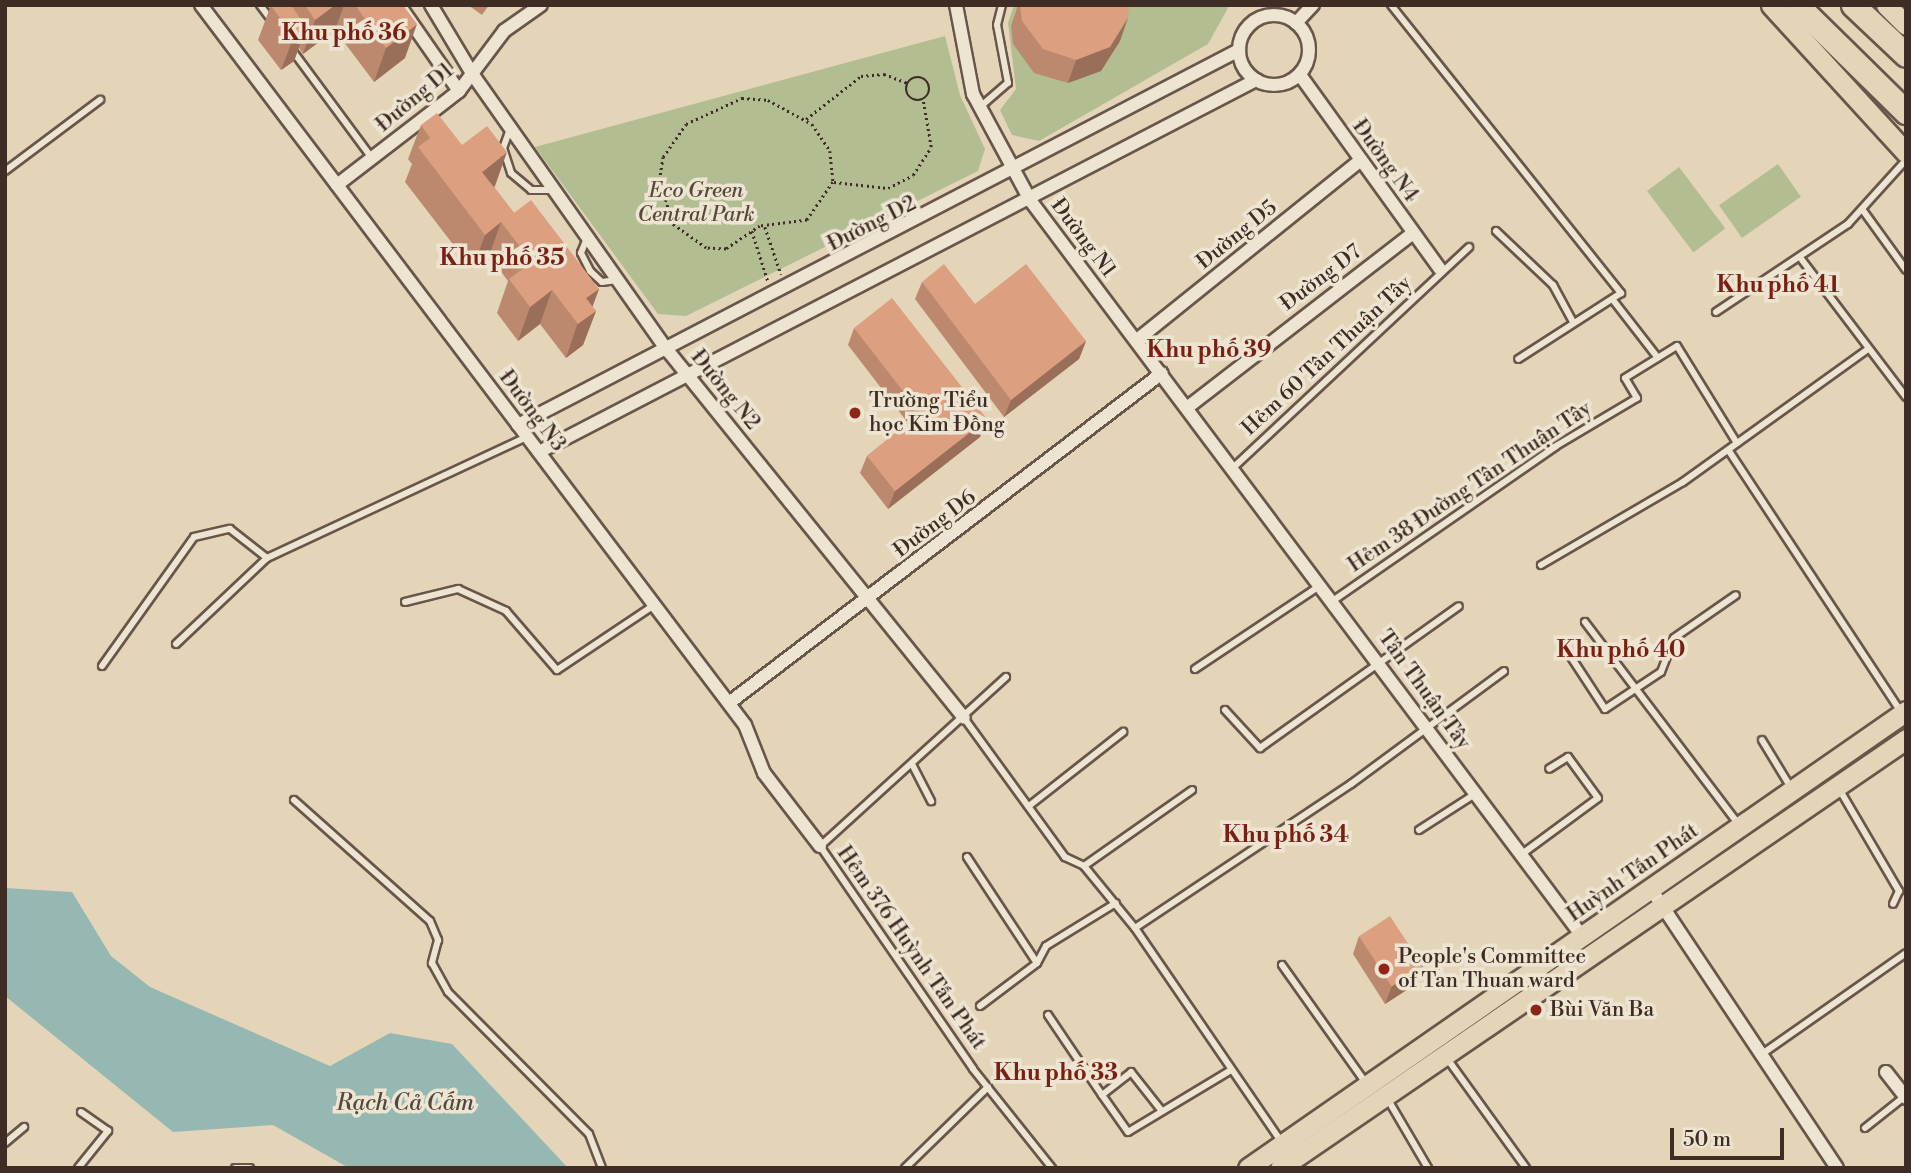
<!DOCTYPE html>
<meta charset="utf-8">
<style>
body{margin:0}
#map{position:relative;width:1911px;height:1173px;overflow:hidden;background:#e4d5b9;font-family:"Libre Bodoni",serif}
div>[style]{position:absolute}
[style*='--x']{left:calc(var(--x)*1px);top:calc(var(--y)*1px);width:calc(var(--w)*1px);rotate:calc(var(--a)*1deg)}
.green>*{inset:0;background:#b2be91;transform-origin:0 0}
.water>*{inset:0;background:#95b8b2}
.path>*{height:2.5px;margin-top:-1.25px;transform-origin:0;background:repeating-linear-gradient(90deg,#3f2c25 0 2px,transparent 0 5.5px)}
.path>.ring{margin:-1.25px;padding:0;box-sizing:content-box;background:none;border:2.5px solid #3f2c25;border-radius:50%}
.roads{filter:drop-shadow(2px 0 #68564a) drop-shadow(-2px 0 #68564a) drop-shadow(0 2px #68564a) drop-shadow(0 -2px #68564a)}
.lane>*{height:6px;margin:-3px;padding:0 3px;transform-origin:3px;border-radius:3px;background:#ede4d2}
.street>*{height:12px;margin:-6px;padding:0 6px;transform-origin:6px;border-radius:6px;background:#ede4d2}
.street>.ring{margin:-6px;padding:0;box-sizing:content-box;background:none;border:12px solid #ede4d2;border-radius:50%}
.primary>*{height:19px;margin:-9.5px;padding:0 9.5px;transform-origin:9.5px;border-radius:9.5px;background:#e4d5b9}
.highway>*{height:23px;margin:-11.5px;padding:0 11.5px;transform-origin:11.5px;border-radius:11.5px;background:#e4d5b9}
.wall>*{inset:0;background:#bd896e}
.shaded-wall>*{inset:0;background:#9a6f5a}
.building>*{inset:0;background:#dc9f80;transform-origin:0 0}
.dots>*{width:19px;height:19px;translate:-50% -50%;box-sizing:border-box;border:4px solid #ede4d2;border-radius:50%}
span{translate:-50% -50%;white-space:nowrap;text-align:center;line-height:1.15;-webkit-text-stroke:7px #ede4d2;paint-order:stroke}
.street-label{font-size:21px;color:#3f2c25}
.park-label{font-size:21px;color:#56493b;font-style:italic}
.poi-label{font-size:21px;color:#3f2c25}
.left{translate:0 -50%;text-align:left}
.neighbourhood-label{font-size:23px;color:#7a1f14;font-weight:700}
.water-label{font-size:23px;color:#504841;font-style:italic}
.frame{position:absolute;inset:0;border:7px solid #3f2c25;pointer-events:none}
.scale{position:absolute;left:1670px;top:1128px;width:114px;height:32px;box-sizing:border-box;border:4px solid #3f2c25;border-top:0;padding-left:9px;font-size:21px;line-height:24px;white-space:nowrap;color:#3f2c25;-webkit-text-stroke:5px #ede4d2;paint-order:stroke}
</style>
<div id="map">
<div class="green">
<div style="clip-path:polygon(1014px 5px,1226px 5px,1228px 8px,1208px 44px,1039px 141px,1012px 135px,1000px 110px,1016px 89px,1008px 23px)"></div>
<div style="clip-path:polygon(945px 36px,960px 95px,985px 149px,978px 171px,686px 316px,658px 314px,535px 147px)"></div>
<div style="left:1778px;top:164px;width:40px;height:72px;rotate:55deg"></div>
<div style="left:1679px;top:167px;width:77px;height:40px;rotate:53deg"></div>
</div>
<div class="water">
<div style="clip-path:polygon(5px 888px,72px 892px,111px 956px,150px 987px,330px 1066px,390px 1033px,452px 1044px,568px 1168px,349px 1168px,273px 1125px,173px 1132px,5px 996px)"></div>
</div>
<div class="path">
<div class="ring" style="left:906px;top:77px;width:21.5px;height:21.5px"></div>
<div style="--x:742;--y:98;--w:26;--a:4"></div>
<div style="--x:768;--y:100;--w:50;--a:28.6"></div>
<div style="--x:812;--y:124;--w:32;--a:56"></div>
<div style="--x:830;--y:151;--w:31;--a:84"></div>
<div style="--x:833;--y:182;--w:46;--a:124.4"></div>
<div style="--x:807;--y:220;--w:47;--a:172.7"></div>
<div style="--x:760;--y:226;--w:41;--a:145.9"></div>
<div style="--x:726;--y:249;--w:20;--a:-177"></div>
<div style="--x:706;--y:248;--w:43;--a:-144.5"></div>
<div style="--x:671;--y:223;--w:49;--a:-102.9"></div>
<div style="--x:660;--y:175;--w:18;--a:-81"></div>
<div style="--x:663;--y:157;--w:40;--a:-55.1"></div>
<div style="--x:686;--y:124;--w:62;--a:-24.9"></div>
<div style="--x:806;--y:119;--w:70;--a:-38"></div>
<div style="--x:861;--y:76;--w:23;--a:-5"></div>
<div style="--x:884;--y:74;--w:25;--a:21"></div>
<div style="--x:834;--y:182;--w:54;--a:6.3"></div>
<div style="--x:888;--y:188;--w:28;--a:-27"></div>
<div style="--x:913;--y:175;--w:33;--a:-57"></div>
<div style="--x:931;--y:147;--w:48;--a:-99.7"></div>
<div style="--x:765;--y:227;--w:50;--a:71.2"></div>
<div style="--x:752;--y:231;--w:52;--a:72.3"></div>
</div>
<div class="roads">
<div class="lane">
<div style="--x:260;--y:5;--w:20;--a:53"></div>
<div style="--x:1391;--y:5;--w:369;--a:51.4"></div>
<div style="--x:1621;--y:293;--w:122;--a:147.3"></div>
<div style="--x:292;--y:50;--w:134;--a:53.5"></div>
<div style="--x:980;--y:107;--w:37;--a:-41"></div>
<div style="--x:1008;--y:83;--w:59;--a:-100.7"></div>
<div style="--x:997;--y:25;--w:21;--a:-76"></div>
<div style="--x:510;--y:129;--w:20;--a:110"></div>
<div style="--x:503;--y:148;--w:26;--a:72"></div>
<div style="--x:511;--y:173;--w:26;--a:40"></div>
<div style="--x:531;--y:190;--w:23;--a:0"></div>
<div style="--x:5;--y:171;--w:119;--a:-36.8"></div>
<div style="--x:1862;--y:209;--w:75;--a:54.2"></div>
<div style="--x:1496;--y:231;--w:79;--a:43.5"></div>
<div style="--x:1553;--y:285;--w:42;--a:61.6"></div>
<div style="--x:587;--y:238;--w:16;--a:112"></div>
<div style="--x:581;--y:253;--w:20;--a:63"></div>
<div style="--x:590;--y:271;--w:16;--a:43"></div>
<div style="--x:602;--y:282;--w:15;--a:-8"></div>
<div style="--x:1802;--y:260;--w:172;--a:52.8"></div>
<div style="--x:1613;--y:300;--w:73;--a:52.2"></div>
<div style="--x:1716;--y:312;--w:159;--a:-33.7"></div>
<div style="--x:1848;--y:224;--w:86;--a:-47.8"></div>
<div style="--x:1729;--y:451;--w:313;--a:56.6"></div>
<div style="--x:1234;--y:467;--w:322;--a:-43.1"></div>
<div style="--x:1541;--y:565;--w:164;--a:-30.3"></div>
<div style="--x:1683;--y:482;--w:226;--a:-35.7"></div>
<div style="--x:1334;--y:600;--w:270;--a:-34.7"></div>
<div style="--x:1556;--y:446;--w:94;--a:-30.7"></div>
<div style="--x:1637;--y:398;--w:23;--a:-121"></div>
<div style="--x:1625;--y:378;--w:61;--a:-31.6"></div>
<div style="--x:1677;--y:346;--w:114;--a:58.3"></div>
<div style="--x:405;--y:602;--w:55;--a:-13.8"></div>
<div style="--x:458;--y:589;--w:53;--a:24.6"></div>
<div style="--x:506;--y:611;--w:78;--a:49.2"></div>
<div style="--x:557;--y:670;--w:117;--a:-33.8"></div>
<div style="--x:1585;--y:622;--w:255;--a:52.8"></div>
<div style="--x:176;--y:644;--w:125;--a:-43.4"></div>
<div style="--x:267;--y:558;--w:287;--a:-25"></div>
<div style="--x:1571;--y:657;--w:62;--a:56.8"></div>
<div style="--x:1605;--y:709;--w:67;--a:-33.5"></div>
<div style="--x:1661;--y:672;--w:36;--a:-69"></div>
<div style="--x:1674;--y:638;--w:75;--a:-34.7"></div>
<div style="--x:102;--y:666;--w:158;--a:-54.5"></div>
<div style="--x:194;--y:537;--w:37;--a:-13"></div>
<div style="--x:230;--y:529;--w:47;--a:38.1"></div>
<div style="--x:1195;--y:669;--w:151;--a:-33.7"></div>
<div style="--x:1006;--y:677;--w:251;--a:137.7"></div>
<div style="--x:820;--y:846;--w:270;--a:55.5"></div>
<div style="--x:973;--y:1069;--w:127;--a:51.4"></div>
<div style="--x:1225;--y:710;--w:52;--a:47.4"></div>
<div style="--x:1260;--y:748;--w:244;--a:-35.5"></div>
<div style="--x:964;--y:718;--w:172;--a:54"></div>
<div style="--x:1065;--y:857;--w:21;--a:25"></div>
<div style="--x:1084;--y:866;--w:80;--a:50.6"></div>
<div style="--x:1135;--y:928;--w:258;--a:55.6"></div>
<div style="--x:1762;--y:740;--w:54;--a:58.7"></div>
<div style="--x:912;--y:764;--w:42;--a:62.8"></div>
<div style="--x:1838;--y:787;--w:121;--a:59.6"></div>
<div style="--x:1899;--y:891;--w:14;--a:115"></div>
<div style="--x:294;--y:800;--w:182;--a:41.7"></div>
<div style="--x:430;--y:921;--w:21;--a:67"></div>
<div style="--x:438;--y:940;--w:24;--a:105"></div>
<div style="--x:432;--y:963;--w:33;--a:61"></div>
<div style="--x:448;--y:992;--w:200;--a:45.2"></div>
<div style="--x:589;--y:1134;--w:36;--a:69"></div>
<div style="--x:1029;--y:806;--w:120;--a:-38.2"></div>
<div style="--x:1419;--y:830;--w:67;--a:-32.7"></div>
<div style="--x:1522;--y:854;--w:94;--a:-36.4"></div>
<div style="--x:1598;--y:798;--w:51;--a:-126.2"></div>
<div style="--x:1568;--y:757;--w:22;--a:148"></div>
<div style="--x:967;--y:857;--w:127;--a:56.6"></div>
<div style="--x:1084;--y:866;--w:132;--a:-35.1"></div>
<div style="--x:1135;--y:928;--w:260;--a:-33.7"></div>
<div style="--x:1351;--y:784;--w:190;--a:-36.4"></div>
<div style="--x:1282;--y:965;--w:145;--a:54.6"></div>
<div style="--x:980;--y:1006;--w:71;--a:-37"></div>
<div style="--x:1037;--y:963;--w:19;--a:-62"></div>
<div style="--x:1046;--y:946;--w:82;--a:-31.6"></div>
<div style="--x:1048;--y:1015;--w:97;--a:56"></div>
<div style="--x:1102;--y:1095;--w:37;--a:-38"></div>
<div style="--x:1131;--y:1072;--w:48;--a:51.7"></div>
<div style="--x:1762;--y:1054;--w:176;--a:-35"></div>
<div style="--x:1446;--y:1057;--w:137;--a:54.2"></div>
<div style="--x:1102;--y:1095;--w:45;--a:54.9"></div>
<div style="--x:1128;--y:1132;--w:120;--a:-31"></div>
<div style="--x:1387;--y:1098;--w:81;--a:59.6"></div>
<div style="--x:1865;--y:1128;--w:50;--a:-38.5"></div>
<div style="--x:5;--y:1143;--w:25;--a:-40"></div>
<div style="--x:78;--y:1168;--w:48;--a:-51"></div>
<div style="--x:108;--y:1131;--w:33;--a:-145"></div>
<div style="--x:235;--y:1168;--w:15;--a:0"></div>
<div style="--x:905;--y:1168;--w:116;--a:-44.3"></div>
</div>
<div class="street">
<div style="--x:201;--y:5;--w:902;--a:52.93"></div>
<div style="--x:745;--y:725;--w:52;--a:68.4"></div>
<div style="--x:764;--y:773;--w:92;--a:52.5"></div>
<div style="--x:399;--y:5;--w:105;--a:55.1"></div>
<div style="--x:431;--y:5;--w:82;--a:59"></div>
<div style="--x:473;--y:75;--w:338;--a:54.8"></div>
<div style="--x:668;--y:351;--w:471;--a:51.1"></div>
<div style="--x:956;--y:5;--w:91;--a:79.2"></div>
<div style="--x:973;--y:94;--w:120;--a:61.7"></div>
<div style="--x:1030;--y:200;--w:920;--a:53.13"></div>
<div class="ring" style="left:1239px;top:15px;width:58px;height:58px"></div>
<div style="--x:1296;--y:23;--w:25;--a:-47"></div>
<div style="--x:1300;--y:75;--w:239;--a:54.2"></div>
<div style="--x:337;--y:185;--w:154;--a:-37.6"></div>
<div style="--x:459;--y:91;--w:75;--a:-53.1"></div>
<div style="--x:504;--y:31;--w:45;--a:-35.1"></div>
<div style="--x:1137;--y:340;--w:286;--a:-38.8"></div>
<div style="--x:1188;--y:407;--w:284;--a:-37.7"></div>
<div style="--x:518;--y:425;--w:813;--a:-27.48"></div>
<div style="--x:539;--y:452;--w:808;--a:-27.42"></div>
<div style="--x:729;--y:703;--w:544;--a:-37.31"></div>
<div style="--x:1651;--y:889;--w:335;--a:56.3"></div>
<div style="--x:1886;--y:1072;--w:33;--a:52"></div>
</div>
<div class="primary">
<div style="--x:1771;--y:5;--w:200;--a:47.6"></div>
<div style="--x:1886;--y:5;--w:28;--a:45"></div>
<div style="--x:1248;--y:1168;--w:801;--a:-34.78"></div>
<div style="--x:1280;--y:1168;--w:759;--a:-34.42"></div>
</div>
<div class="highway">
<div style="--x:1797;--y:5;--w:153;--a:44.5"></div>
<div style="--x:1853;--y:5;--w:73;--a:43.3"></div>
</div>
</div>
<div class="wall">
<div style="clip-path:polygon(271px 5px,403px 5px,405px 58px,374px 82px,335px 30px,303px 54px,299px 48px,294px 61px,281px 70px,258px 40px)"></div>
<div style="clip-path:polygon(468px 5px,489px 5px,482px 15px)"></div>
<div style="clip-path:polygon(1018px 5px,1129px 5px,1120px 41px,1101px 71px,1068px 83px,1034px 73px,1013px 44px,1011px 26px)"></div>
<div style="clip-path:polygon(421px 125px,462px 145px,495px 186px,494px 187px,514px 213px,599px 289px,592px 307px,596px 311px,583px 345px,566px 358px,540px 324px,518px 341px,497px 313px,508px 281px,489px 256px,472px 269px,405px 182px,412px 164px,408px 159px)"></div>
<div style="clip-path:polygon(922px 282px,975px 304px,1086px 341px,1079px 359px,1004px 417px,915px 299px)"></div>
<div style="clip-path:polygon(854px 328px,980px 437px,888px 509px,860px 473px,867px 456px,908px 423px,848px 345px)"></div>
<div style="clip-path:polygon(1359px 936px,1416px 984px,1385px 1004px,1353px 954px)"></div>
</div>
<div class="shaded-wall">
<div style="clip-path:polygon(335px 5px,344px 5px,335px 30px,303px 54px,315px 20px)"></div>
<div style="clip-path:polygon(1128px 18px,1120px 41px,1101px 71px,1068px 83px,1076px 60px)"></div>
<div style="clip-path:polygon(417px 24px,405px 58px,374px 82px,386px 48px)"></div>
<div style="clip-path:polygon(306px 27px,294px 61px,281px 70px,294px 36px)"></div>
<div style="clip-path:polygon(507px 152px,495px 186px,470px 206px,482px 172px)"></div>
<div style="clip-path:polygon(501px 222px,489px 256px,472px 269px,485px 235px)"></div>
<div style="clip-path:polygon(599px 289px,589px 316px,596px 311px,583px 345px,566px 358px,586px 298px)"></div>
<div style="clip-path:polygon(552px 290px,540px 324px,518px 341px,530px 307px)"></div>
<div style="clip-path:polygon(1086px 341px,1079px 359px,1004px 417px,1011px 400px)"></div>
<div style="clip-path:polygon(987px 419px,980px 437px,888px 509px,895px 491px)"></div>
<div style="clip-path:polygon(1423px 966px,1416px 984px,1385px 1004px,1392px 986px)"></div>
</div>
<div class="building">
<div style="clip-path:polygon(291px 5px,306px 27px,294px 36px,271px 6px)"></div>
<div style="clip-path:polygon(305px 5px,335px 5px,315px 20px)"></div>
<div style="clip-path:polygon(355px 5px,403px 5px,417px 24px,386px 48px)"></div>
<div style="clip-path:polygon(1020px 5px,1129px 5px,1128px 18px,1110px 47px,1076px 60px,1043px 49px,1022px 21px)"></div>
<div style="clip-path:polygon(437px 113px,462px 145px,487px 126px,507px 152px,482px 172px,514px 213px,531px 200px,599px 289px,586px 298px,596px 311px,578px 324px,552px 290px,530px 307px,509px 279px,532px 262px,501px 222px,485px 235px,418px 147px,430px 138px,421px 125px)"></div>
<div style="clip-path:polygon(944px 264px,975px 304px,1026px 264px,1086px 341px,1011px 400px,922px 282px)"></div>
<div style="clip-path:polygon(892px 298px,987px 419px,895px 491px,867px 456px,920px 413px,854px 328px)"></div>
<div style="left:1390px;top:916px;width:60px;height:37px;rotate:57deg"></div>
</div>
<div class="dots">
<div style="left:855px;top:413px;background:#8f2418"></div>
<div style="left:1384px;top:969px;background:#8f2418"></div>
<div style="left:1536px;top:1010px;background:#8f2418"></div>
</div>
<div class="street-label">
<span style="left:415px;top:98px;rotate:-40deg">Đường D1</span>
<span style="left:1385px;top:161px;rotate:54deg">Đường N4</span>
<span style="left:872px;top:224px;rotate:-27deg">Đường D2</span>
<span style="left:1237px;top:235px;rotate:-39deg">Đường D5</span>
<span style="left:1083px;top:238px;rotate:53deg">Đường N1</span>
<span style="left:1321px;top:278px;rotate:-37deg">Đường D7</span>
<span style="left:1327px;top:356px;rotate:-43deg">Hẻm 60 Tân Thuận Tây</span>
<span style="left:725px;top:390px;rotate:51deg">Đường N2</span>
<span style="left:532px;top:411px;rotate:53deg">Đường N3</span>
<span style="left:1470px;top:487px;rotate:-34deg">Hẻm 38 Đường Tân Thuận Tây</span>
<span style="left:935px;top:524px;rotate:-37deg">Đường D6</span>
<span style="left:1424px;top:690px;rotate:54deg">Tân Thuận Tây</span>
<span style="left:1633px;top:873px;rotate:-35deg">Huỳnh Tấn Phát</span>
<span style="left:911px;top:948px;rotate:55deg">Hẻm 376 Huỳnh Tấn Phát</span>
</div>
<div class="park-label">
<span style="left:696px;top:203px">Eco Green<br>Central Park</span>
</div>
<div class="poi-label">
<span class="left" style="left:869px;top:413px">Trường Tiểu<br>học Kim Đồng</span>
<span class="left" style="left:1398px;top:969px">People's Committee<br>of Tan Thuan ward</span>
<span class="left" style="left:1550px;top:1010px">Bùi Văn Ba</span>
</div>
<div class="neighbourhood-label">
<span style="left:344px;top:33px">Khu phố 36</span>
<span style="left:502px;top:258px">Khu phố 35</span>
<span style="left:1778px;top:285px">Khu phố 41</span>
<span style="left:1209px;top:350px">Khu phố 39</span>
<span style="left:1621px;top:650px">Khu phố 40</span>
<span style="left:1286px;top:835px">Khu phố 34</span>
<span style="left:1056px;top:1073px">Khu phố 33</span>
</div>
<div class="water-label">
<span style="left:405px;top:1103px">Rạch Cả Cấm</span>
</div>
<div class="frame"></div>
<div class="scale">50 m</div>
</div>
